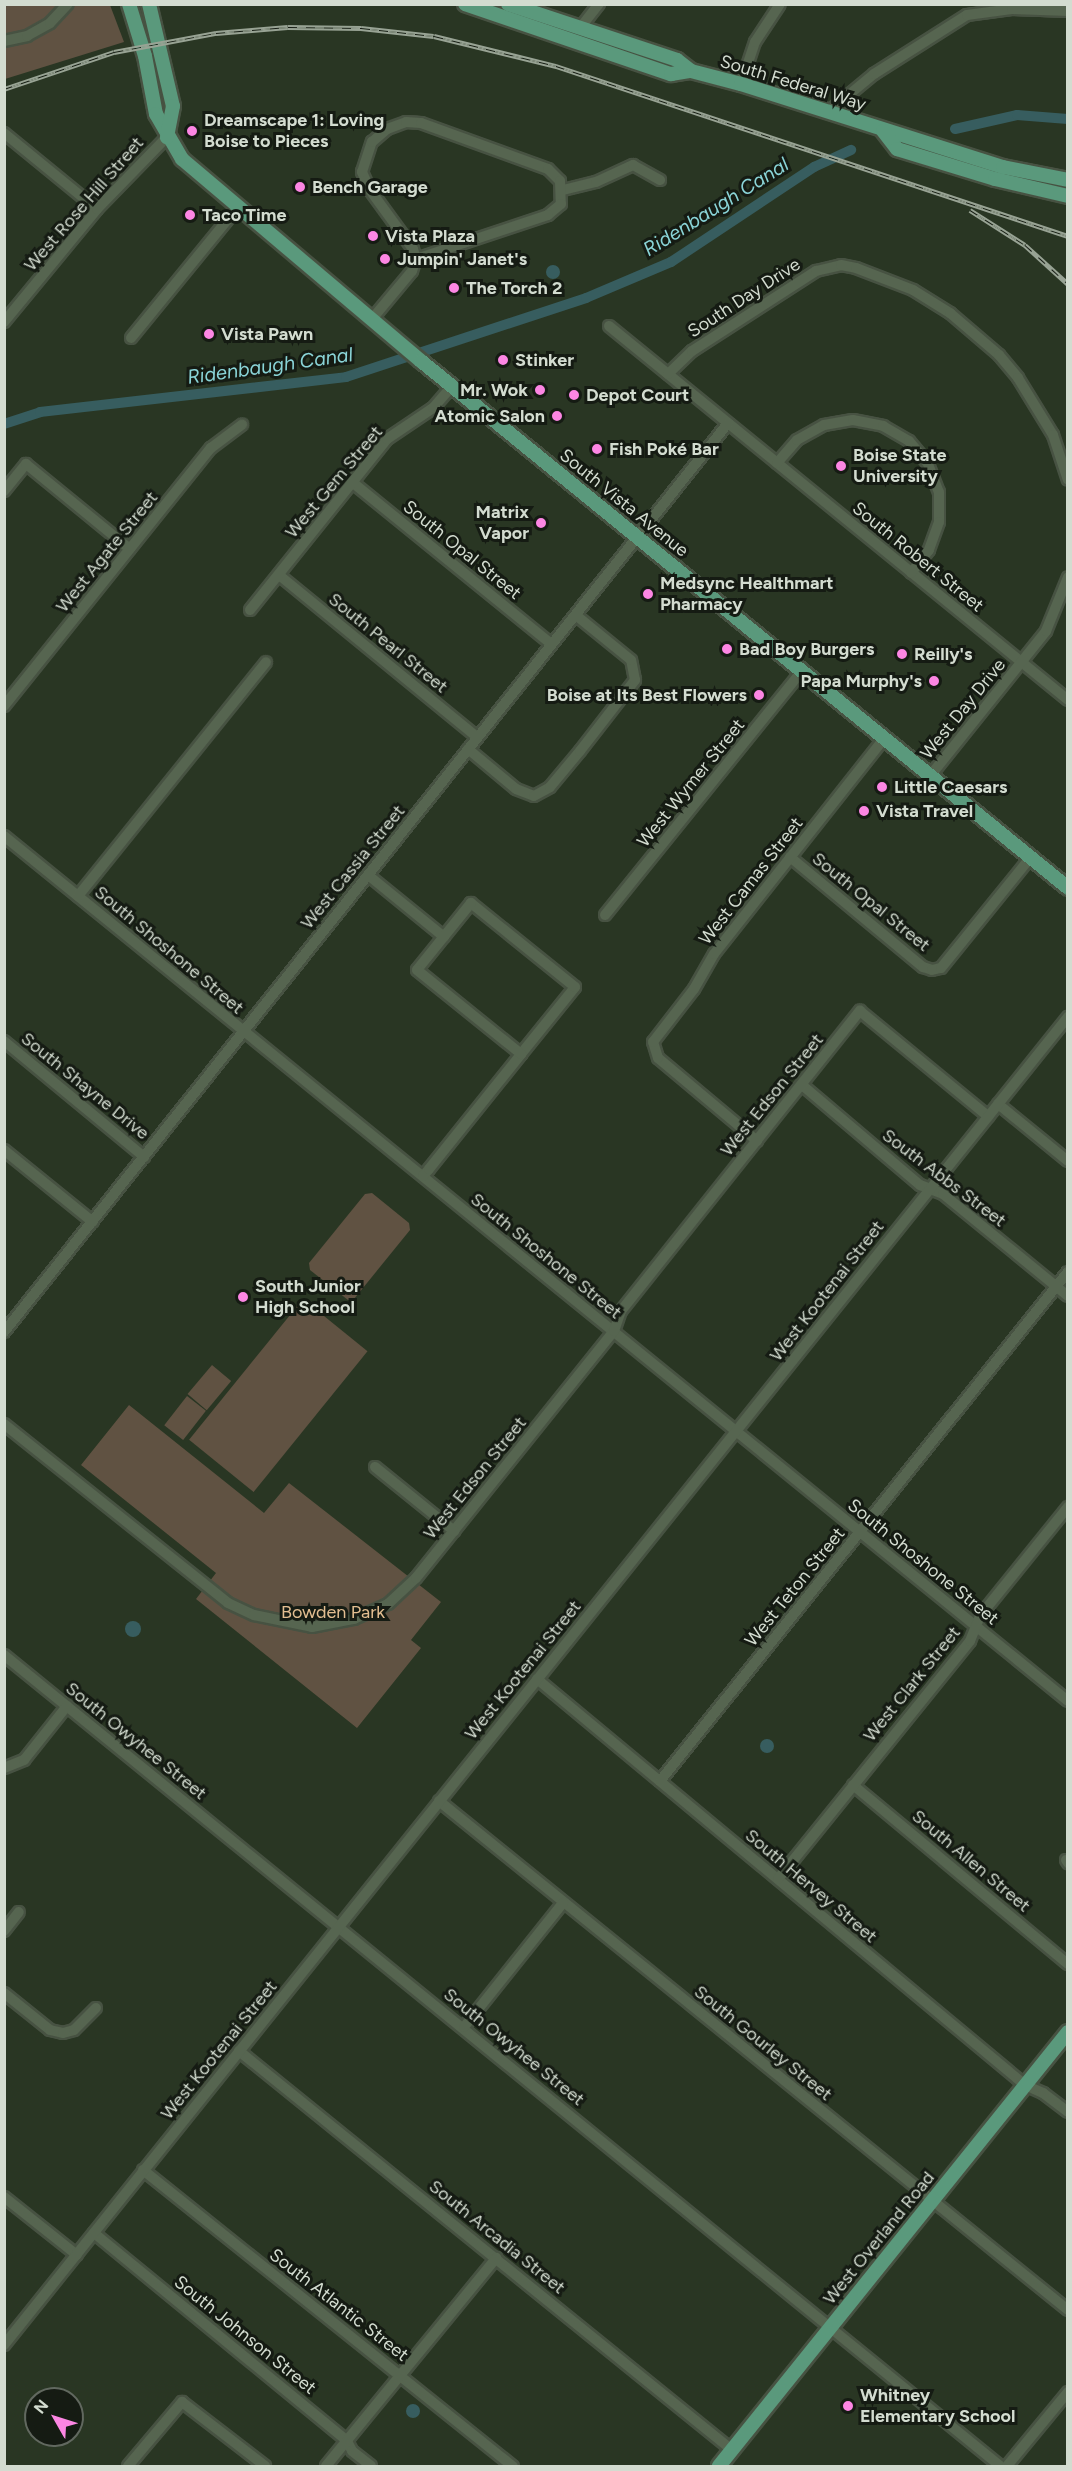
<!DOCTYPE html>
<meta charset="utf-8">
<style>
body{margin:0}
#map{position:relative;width:1072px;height:2471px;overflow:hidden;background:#293623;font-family:Figtree,sans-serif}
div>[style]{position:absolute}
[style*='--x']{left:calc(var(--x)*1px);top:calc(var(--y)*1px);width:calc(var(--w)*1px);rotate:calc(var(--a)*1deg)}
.green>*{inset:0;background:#605242;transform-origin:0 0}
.water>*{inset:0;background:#375d5f}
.round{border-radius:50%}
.canal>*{height:10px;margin:-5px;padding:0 5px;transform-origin:5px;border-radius:5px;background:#375d5f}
.roads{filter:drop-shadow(2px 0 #475242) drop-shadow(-2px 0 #475242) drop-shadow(0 2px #475242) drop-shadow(0 -2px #475242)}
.minor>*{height:10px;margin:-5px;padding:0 5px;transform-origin:5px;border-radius:5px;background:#566550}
.major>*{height:14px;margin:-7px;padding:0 7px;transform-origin:7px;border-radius:7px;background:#5a997c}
.rail>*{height:5px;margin-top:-2.5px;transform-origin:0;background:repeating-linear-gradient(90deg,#151b13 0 9px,#98a394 0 18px);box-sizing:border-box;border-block:2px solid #98a394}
.dots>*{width:16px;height:16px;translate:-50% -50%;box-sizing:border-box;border:3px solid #151b13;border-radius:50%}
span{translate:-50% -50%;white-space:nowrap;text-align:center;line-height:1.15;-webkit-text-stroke:6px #151b13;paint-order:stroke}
.street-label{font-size:18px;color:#d3dcd0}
.poi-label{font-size:18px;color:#d3dcd0;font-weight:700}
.left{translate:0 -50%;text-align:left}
.right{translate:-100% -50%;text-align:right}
.park-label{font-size:18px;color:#e3be91}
.water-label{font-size:20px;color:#8ad4d7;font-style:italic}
.frame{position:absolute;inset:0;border:6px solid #d3dcd0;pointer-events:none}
.north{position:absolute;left:24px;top:2387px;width:60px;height:60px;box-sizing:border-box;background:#151b13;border:2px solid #61685f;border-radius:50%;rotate:309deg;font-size:16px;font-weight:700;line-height:24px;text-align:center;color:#d3dcd0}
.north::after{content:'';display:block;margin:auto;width:21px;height:27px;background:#fc86e3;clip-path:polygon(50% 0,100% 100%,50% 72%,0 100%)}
</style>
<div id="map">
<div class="green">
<div style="clip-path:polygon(5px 5px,110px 5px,124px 42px,5px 79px)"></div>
<div style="clip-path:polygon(372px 1193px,409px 1223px,410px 1230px,354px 1299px,348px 1300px,310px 1270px,309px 1263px,365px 1194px)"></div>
<div style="left:303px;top:1299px;width:83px;height:181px;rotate:39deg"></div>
<div style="left:212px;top:1365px;width:25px;height:38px;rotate:40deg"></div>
<div style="left:187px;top:1396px;width:24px;height:37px;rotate:38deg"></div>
<div style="clip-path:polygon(129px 1405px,264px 1513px,289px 1483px,441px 1602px,411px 1640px,421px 1648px,357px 1728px,196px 1599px,216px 1573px,81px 1465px)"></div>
</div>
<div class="water">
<div class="round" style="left:546px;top:265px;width:14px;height:14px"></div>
<div class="round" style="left:125px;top:1621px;width:16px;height:16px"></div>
<div class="round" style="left:760px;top:1739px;width:14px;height:14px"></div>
<div class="round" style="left:406px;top:2404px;width:14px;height:14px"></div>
</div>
<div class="canal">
<div style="--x:955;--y:129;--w:64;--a:-12.7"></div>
<div style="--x:1017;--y:115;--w:51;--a:4.5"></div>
<div style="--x:4;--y:424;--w:38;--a:-18"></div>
<div style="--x:40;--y:412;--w:308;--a:-6.5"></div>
<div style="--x:346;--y:377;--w:253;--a:-18.2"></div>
<div style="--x:586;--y:298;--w:92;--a:-23"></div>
<div style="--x:671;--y:262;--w:172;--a:-33.6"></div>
<div style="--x:814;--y:167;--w:41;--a:-24.7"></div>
</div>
<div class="roads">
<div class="minor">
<div style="--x:580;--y:28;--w:31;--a:-52"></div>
<div style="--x:4;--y:41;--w:24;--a:-12"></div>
<div style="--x:27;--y:36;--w:26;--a:-29"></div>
<div style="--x:50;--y:23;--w:26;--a:-47"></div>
<div style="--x:741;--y:84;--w:44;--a:-71.6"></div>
<div style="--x:755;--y:42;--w:45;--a:-56.7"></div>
<div style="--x:828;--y:112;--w:60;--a:-39.6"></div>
<div style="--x:874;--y:74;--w:110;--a:-32.4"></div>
<div style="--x:967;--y:15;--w:45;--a:-7.6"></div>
<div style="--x:1012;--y:9;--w:56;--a:2"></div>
<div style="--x:4;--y:133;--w:120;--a:39.3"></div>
<div style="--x:563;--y:190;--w:34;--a:-14"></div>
<div style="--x:596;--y:182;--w:41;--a:-24.7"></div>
<div style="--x:633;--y:165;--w:31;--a:29"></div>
<div style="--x:372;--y:319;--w:62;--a:-50.2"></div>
<div style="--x:412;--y:271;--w:13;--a:-72"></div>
<div style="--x:416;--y:259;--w:10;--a:-107"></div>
<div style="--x:413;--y:249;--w:73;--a:-126.1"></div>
<div style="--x:370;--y:190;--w:20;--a:-114"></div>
<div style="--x:362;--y:172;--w:32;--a:-72"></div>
<div style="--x:372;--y:142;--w:20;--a:-41"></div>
<div style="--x:387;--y:129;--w:20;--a:-20"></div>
<div style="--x:406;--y:122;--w:15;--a:4"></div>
<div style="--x:421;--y:123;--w:135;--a:19.9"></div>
<div style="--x:548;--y:169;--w:17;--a:45"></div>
<div style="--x:560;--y:181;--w:23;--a:88"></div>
<div style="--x:561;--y:204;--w:17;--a:140"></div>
<div style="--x:548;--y:215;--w:139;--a:161.6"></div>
<div style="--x:4;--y:322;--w:146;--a:-50.5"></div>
<div style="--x:97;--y:209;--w:100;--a:-45.8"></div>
<div style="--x:609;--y:326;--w:592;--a:39.17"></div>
<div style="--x:131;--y:338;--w:168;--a:-50.8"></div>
<div style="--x:668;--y:374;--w:33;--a:-44"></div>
<div style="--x:692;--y:351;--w:148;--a:-32.8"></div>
<div style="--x:816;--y:271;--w:26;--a:-13"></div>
<div style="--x:841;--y:265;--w:15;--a:11"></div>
<div style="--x:856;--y:268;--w:61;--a:21.1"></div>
<div style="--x:913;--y:290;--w:44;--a:31.9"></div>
<div style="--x:950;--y:313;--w:65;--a:40.6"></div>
<div style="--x:999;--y:355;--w:30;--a:50"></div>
<div style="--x:1018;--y:378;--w:67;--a:58.4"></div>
<div style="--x:1053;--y:435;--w:47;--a:71.6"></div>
<div style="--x:777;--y:463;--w:30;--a:-49"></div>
<div style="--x:797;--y:440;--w:31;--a:-29"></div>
<div style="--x:824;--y:425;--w:29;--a:-10"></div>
<div style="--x:853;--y:420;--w:31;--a:11"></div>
<div style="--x:883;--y:426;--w:30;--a:30"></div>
<div style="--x:909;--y:441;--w:30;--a:50"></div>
<div style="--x:928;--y:464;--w:30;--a:69"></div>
<div style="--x:939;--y:492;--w:30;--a:90"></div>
<div style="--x:939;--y:522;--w:30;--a:110"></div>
<div style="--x:929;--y:550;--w:29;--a:128"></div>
<div style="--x:352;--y:482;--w:257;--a:39.1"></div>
<div style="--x:4;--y:491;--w:35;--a:-51"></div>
<div style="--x:26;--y:464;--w:134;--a:39.3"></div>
<div style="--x:279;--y:575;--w:256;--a:39.3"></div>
<div style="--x:250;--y:610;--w:219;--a:-51.3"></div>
<div style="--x:387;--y:439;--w:55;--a:-34"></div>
<div style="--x:433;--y:408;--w:29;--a:-49"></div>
<div style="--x:4;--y:706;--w:331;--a:-51.3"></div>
<div style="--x:211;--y:448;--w:39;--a:-37"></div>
<div style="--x:468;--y:749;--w:62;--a:39.8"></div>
<div style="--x:516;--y:789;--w:19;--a:21"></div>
<div style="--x:534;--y:796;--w:18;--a:-29"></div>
<div style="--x:550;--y:787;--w:47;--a:-50.2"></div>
<div style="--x:580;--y:751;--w:90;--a:-52.2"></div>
<div style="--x:635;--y:680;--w:20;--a:-101"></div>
<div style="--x:631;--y:660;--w:70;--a:-140.8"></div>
<div style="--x:930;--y:776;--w:186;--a:-51.3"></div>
<div style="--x:1046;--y:631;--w:58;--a:-67.8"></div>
<div style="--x:4;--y:836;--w:1371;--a:39.11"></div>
<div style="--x:790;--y:857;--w:173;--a:39.6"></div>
<div style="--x:923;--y:967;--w:9;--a:18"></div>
<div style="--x:932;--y:970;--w:9;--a:-13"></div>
<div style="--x:941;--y:968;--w:141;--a:-51"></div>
<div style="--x:368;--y:875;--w:98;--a:39.2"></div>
<div style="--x:78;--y:896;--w:300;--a:-51.2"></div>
<div style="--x:605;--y:915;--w:314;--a:-51.1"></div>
<div style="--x:4;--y:1041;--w:182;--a:39.6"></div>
<div style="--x:802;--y:1085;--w:155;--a:40.3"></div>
<div style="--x:920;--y:1185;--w:25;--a:21"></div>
<div style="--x:943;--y:1194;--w:161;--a:39.2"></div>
<div style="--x:998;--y:1104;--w:90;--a:39.2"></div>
<div style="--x:757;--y:1141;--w:129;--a:-140"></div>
<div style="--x:658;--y:1058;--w:17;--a:-107"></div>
<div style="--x:653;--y:1042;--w:67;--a:-52.3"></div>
<div style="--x:694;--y:989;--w:40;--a:-60.3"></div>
<div style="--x:714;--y:954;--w:274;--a:-51.7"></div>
<div style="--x:4;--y:1150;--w:114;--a:39"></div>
<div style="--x:423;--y:1176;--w:9;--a:-49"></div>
<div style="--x:429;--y:1169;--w:147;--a:-51.3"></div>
<div style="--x:521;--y:1054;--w:86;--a:-51.1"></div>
<div style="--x:575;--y:987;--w:134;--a:-141.1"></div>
<div style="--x:471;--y:903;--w:86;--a:128.9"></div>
<div style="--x:417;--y:970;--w:134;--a:38.9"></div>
<div style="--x:4;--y:1332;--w:1162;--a:-51.46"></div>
<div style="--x:4;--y:1424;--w:287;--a:38.6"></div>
<div style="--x:228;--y:1603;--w:29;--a:25"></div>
<div style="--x:254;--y:1615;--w:59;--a:11.7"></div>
<div style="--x:312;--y:1627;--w:43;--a:-10.8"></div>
<div style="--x:354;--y:1619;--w:37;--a:-24"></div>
<div style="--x:388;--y:1604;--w:38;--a:-43"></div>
<div style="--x:416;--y:1578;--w:317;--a:-51.3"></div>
<div style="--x:614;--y:1331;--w:21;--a:-71"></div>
<div style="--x:621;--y:1311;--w:384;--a:-51.5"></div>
<div style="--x:860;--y:1011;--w:166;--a:39.4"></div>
<div style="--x:375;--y:1467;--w:102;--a:39"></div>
<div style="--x:4;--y:1655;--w:1284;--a:39.15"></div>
<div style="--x:537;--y:1679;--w:635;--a:39.76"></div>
<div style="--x:1025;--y:2085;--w:20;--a:24"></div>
<div style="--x:1043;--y:2093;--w:31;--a:37"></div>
<div style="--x:4;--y:1768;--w:22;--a:-22"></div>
<div style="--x:24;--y:1760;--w:69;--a:-51.5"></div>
<div style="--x:660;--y:1781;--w:652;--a:-51.29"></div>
<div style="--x:853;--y:1785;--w:280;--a:39.8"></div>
<div style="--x:439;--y:1801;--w:809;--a:38.98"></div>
<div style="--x:1066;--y:1860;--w:4;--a:56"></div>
<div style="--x:778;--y:1879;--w:306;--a:-51.1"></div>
<div style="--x:970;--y:1641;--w:27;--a:-68"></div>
<div style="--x:980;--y:1616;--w:140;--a:-51.1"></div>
<div style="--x:4;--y:1931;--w:24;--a:-52"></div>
<div style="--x:4;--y:1993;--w:59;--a:38.8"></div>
<div style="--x:50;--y:2030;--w:13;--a:13"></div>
<div style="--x:63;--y:2033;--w:11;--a:-15"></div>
<div style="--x:74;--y:2030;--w:31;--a:-45"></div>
<div style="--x:464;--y:2027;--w:159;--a:-51.4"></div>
<div style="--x:239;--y:2051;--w:634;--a:38.98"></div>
<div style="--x:143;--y:2170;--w:474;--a:38.7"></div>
<div style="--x:4;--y:2197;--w:93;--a:38.5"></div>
<div style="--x:94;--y:2233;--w:328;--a:39.4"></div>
<div style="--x:347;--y:2441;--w:11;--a:63"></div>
<div style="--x:352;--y:2451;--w:24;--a:38"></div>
<div style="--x:4;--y:2345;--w:1702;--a:-51.3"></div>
<div style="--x:128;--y:2466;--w:84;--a:-49.8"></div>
<div style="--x:182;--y:2402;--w:105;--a:37.6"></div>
<div style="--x:326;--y:2466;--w:269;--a:-50.7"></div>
<div style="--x:1007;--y:2466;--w:96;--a:-50.5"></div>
</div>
<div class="major">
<div style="--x:129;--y:4;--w:54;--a:72.9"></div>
<div style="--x:145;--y:56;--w:59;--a:79.3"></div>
<div style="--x:156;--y:114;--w:52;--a:60"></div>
<div style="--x:182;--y:159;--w:313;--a:40.2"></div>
<div style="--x:421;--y:361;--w:834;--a:39.16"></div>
<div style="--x:149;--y:4;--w:105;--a:76.8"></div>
<div style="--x:173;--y:106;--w:32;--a:101"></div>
<div style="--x:465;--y:4;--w:218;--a:18.8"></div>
<div style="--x:671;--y:74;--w:20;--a:-9"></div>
<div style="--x:691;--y:71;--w:52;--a:14.6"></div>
<div style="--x:741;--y:84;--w:275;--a:17.6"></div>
<div style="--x:1003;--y:167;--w:66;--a:11.3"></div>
<div style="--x:508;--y:4;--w:178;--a:18.3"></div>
<div style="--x:677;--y:60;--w:18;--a:38"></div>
<div style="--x:883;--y:131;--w:23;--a:52"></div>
<div style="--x:897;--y:149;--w:102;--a:17"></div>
<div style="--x:995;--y:179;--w:75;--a:13.1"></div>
<div style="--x:719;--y:2466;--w:557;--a:-51.2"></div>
</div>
</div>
<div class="rail">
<div style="--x:4;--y:89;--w:116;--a:-18.6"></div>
<div style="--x:114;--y:52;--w:104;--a:-10.6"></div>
<div style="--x:216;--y:33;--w:72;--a:-4.8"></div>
<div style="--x:288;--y:27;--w:73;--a:0.8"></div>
<div style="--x:361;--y:28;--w:73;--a:6.3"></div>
<div style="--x:434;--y:36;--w:126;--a:13.8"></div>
<div style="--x:556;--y:66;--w:539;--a:18.37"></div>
<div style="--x:970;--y:210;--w:65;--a:32.5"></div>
<div style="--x:1025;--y:245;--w:58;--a:42.2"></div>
</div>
<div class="dots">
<div style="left:192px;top:131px;background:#fc86e3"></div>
<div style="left:300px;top:187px;background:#fc86e3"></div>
<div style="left:190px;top:215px;background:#fc86e3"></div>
<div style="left:373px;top:236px;background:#fc86e3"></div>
<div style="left:385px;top:259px;background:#fc86e3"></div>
<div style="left:454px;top:288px;background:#fc86e3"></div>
<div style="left:209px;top:334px;background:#fc86e3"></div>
<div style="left:503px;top:360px;background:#fc86e3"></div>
<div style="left:540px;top:390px;background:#fc86e3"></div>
<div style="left:574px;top:395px;background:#fc86e3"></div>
<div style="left:557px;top:416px;background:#fc86e3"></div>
<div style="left:597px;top:449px;background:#fc86e3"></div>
<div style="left:841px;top:466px;background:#fc86e3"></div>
<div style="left:541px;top:523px;background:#fc86e3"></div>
<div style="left:648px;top:594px;background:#fc86e3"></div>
<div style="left:727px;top:649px;background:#fc86e3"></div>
<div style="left:902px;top:654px;background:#fc86e3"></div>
<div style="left:934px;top:681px;background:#fc86e3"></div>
<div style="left:759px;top:695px;background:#fc86e3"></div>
<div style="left:882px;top:787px;background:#fc86e3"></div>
<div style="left:864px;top:811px;background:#fc86e3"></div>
<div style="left:243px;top:1297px;background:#fc86e3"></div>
<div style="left:848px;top:2406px;background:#fc86e3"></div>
</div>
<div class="street-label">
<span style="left:793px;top:83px;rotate:17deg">South Federal Way</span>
<span style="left:84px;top:204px;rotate:-49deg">West Rose Hill Street</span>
<span style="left:744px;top:298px;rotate:-33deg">South Day Drive</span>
<span style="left:334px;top:482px;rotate:-50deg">West Gem Street</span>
<span style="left:624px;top:503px;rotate:39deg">South Vista Avenue</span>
<span style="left:462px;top:550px;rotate:39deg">South Opal Street</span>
<span style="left:107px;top:552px;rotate:-51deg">West Agate Street</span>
<span style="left:918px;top:557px;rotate:39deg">South Robert Street</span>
<span style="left:388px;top:643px;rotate:39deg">South Pearl Street</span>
<span style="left:963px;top:709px;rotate:-51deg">West Day Drive</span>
<span style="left:691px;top:783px;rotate:-51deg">West Wymer Street</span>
<span style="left:353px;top:867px;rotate:-51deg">West Cassia Street</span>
<span style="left:751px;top:881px;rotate:-52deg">West Camas Street</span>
<span style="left:871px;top:902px;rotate:39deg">South Opal Street</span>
<span style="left:169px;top:950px;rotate:40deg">South Shoshone Street</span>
<span style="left:85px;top:1086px;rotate:39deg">South Shayne Drive</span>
<span style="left:772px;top:1095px;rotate:-51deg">West Edson Street</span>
<span style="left:944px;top:1178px;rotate:37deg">South Abbs Street</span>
<span style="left:546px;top:1256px;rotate:39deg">South Shoshone Street</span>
<span style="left:827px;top:1291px;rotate:-52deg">West Kootenai Street</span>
<span style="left:475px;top:1478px;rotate:-51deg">West Edson Street</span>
<span style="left:923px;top:1562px;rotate:39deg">South Shoshone Street</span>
<span style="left:795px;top:1587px;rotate:-51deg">West Teton Street</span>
<span style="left:523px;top:1670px;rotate:-51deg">West Kootenai Street</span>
<span style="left:912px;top:1684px;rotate:-51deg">West Clark Street</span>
<span style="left:136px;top:1741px;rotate:39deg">South Owyhee Street</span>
<span style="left:971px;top:1861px;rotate:40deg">South Allen Street</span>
<span style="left:811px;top:1886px;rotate:40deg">South Hervey Street</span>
<span style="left:763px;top:2043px;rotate:39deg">South Gourley Street</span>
<span style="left:514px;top:2047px;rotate:39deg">South Owyhee Street</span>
<span style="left:219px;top:2050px;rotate:-51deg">West Kootenai Street</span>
<span style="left:497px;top:2237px;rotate:39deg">South Arcadia Street</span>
<span style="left:879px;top:2238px;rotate:-51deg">West Overland Road</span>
<span style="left:339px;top:2305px;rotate:38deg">South Atlantic Street</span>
<span style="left:245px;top:2335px;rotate:39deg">South Johnson Street</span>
</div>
<div class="poi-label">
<span class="left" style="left:204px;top:131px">Dreamscape 1: Loving<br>Boise to Pieces</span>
<span class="left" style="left:312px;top:187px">Bench Garage</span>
<span class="left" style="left:202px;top:215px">Taco Time</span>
<span class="left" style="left:385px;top:236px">Vista Plaza</span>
<span class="left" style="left:397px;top:259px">Jumpin' Janet's</span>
<span class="left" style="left:466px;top:288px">The Torch 2</span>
<span class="left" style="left:221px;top:334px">Vista Pawn</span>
<span class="left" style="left:515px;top:360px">Stinker</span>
<span class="right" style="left:528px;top:390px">Mr. Wok</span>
<span class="left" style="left:586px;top:395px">Depot Court</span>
<span class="right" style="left:545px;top:416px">Atomic Salon</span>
<span class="left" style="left:609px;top:449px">Fish Poké Bar</span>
<span class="left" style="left:853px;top:466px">Boise State<br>University</span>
<span class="right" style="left:529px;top:523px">Matrix<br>Vapor</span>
<span class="left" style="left:660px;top:594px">Medsync Healthmart<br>Pharmacy</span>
<span class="left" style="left:739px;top:649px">Bad Boy Burgers</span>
<span class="left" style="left:914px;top:654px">Reilly's</span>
<span class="right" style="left:922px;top:681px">Papa Murphy's</span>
<span class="right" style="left:747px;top:695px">Boise at Its Best Flowers</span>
<span class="left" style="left:894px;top:787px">Little Caesars</span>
<span class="left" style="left:876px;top:811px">Vista Travel</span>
<span class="left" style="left:255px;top:1297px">South Junior<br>High School</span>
<span class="left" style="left:860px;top:2406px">Whitney<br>Elementary School</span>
</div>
<div class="park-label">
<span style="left:333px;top:1612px">Bowden Park</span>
</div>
<div class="water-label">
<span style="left:716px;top:207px;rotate:-32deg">Ridenbaugh Canal</span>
<span style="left:270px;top:366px;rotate:-8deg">Ridenbaugh Canal</span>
</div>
<div class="frame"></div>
<div class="north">N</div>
</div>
